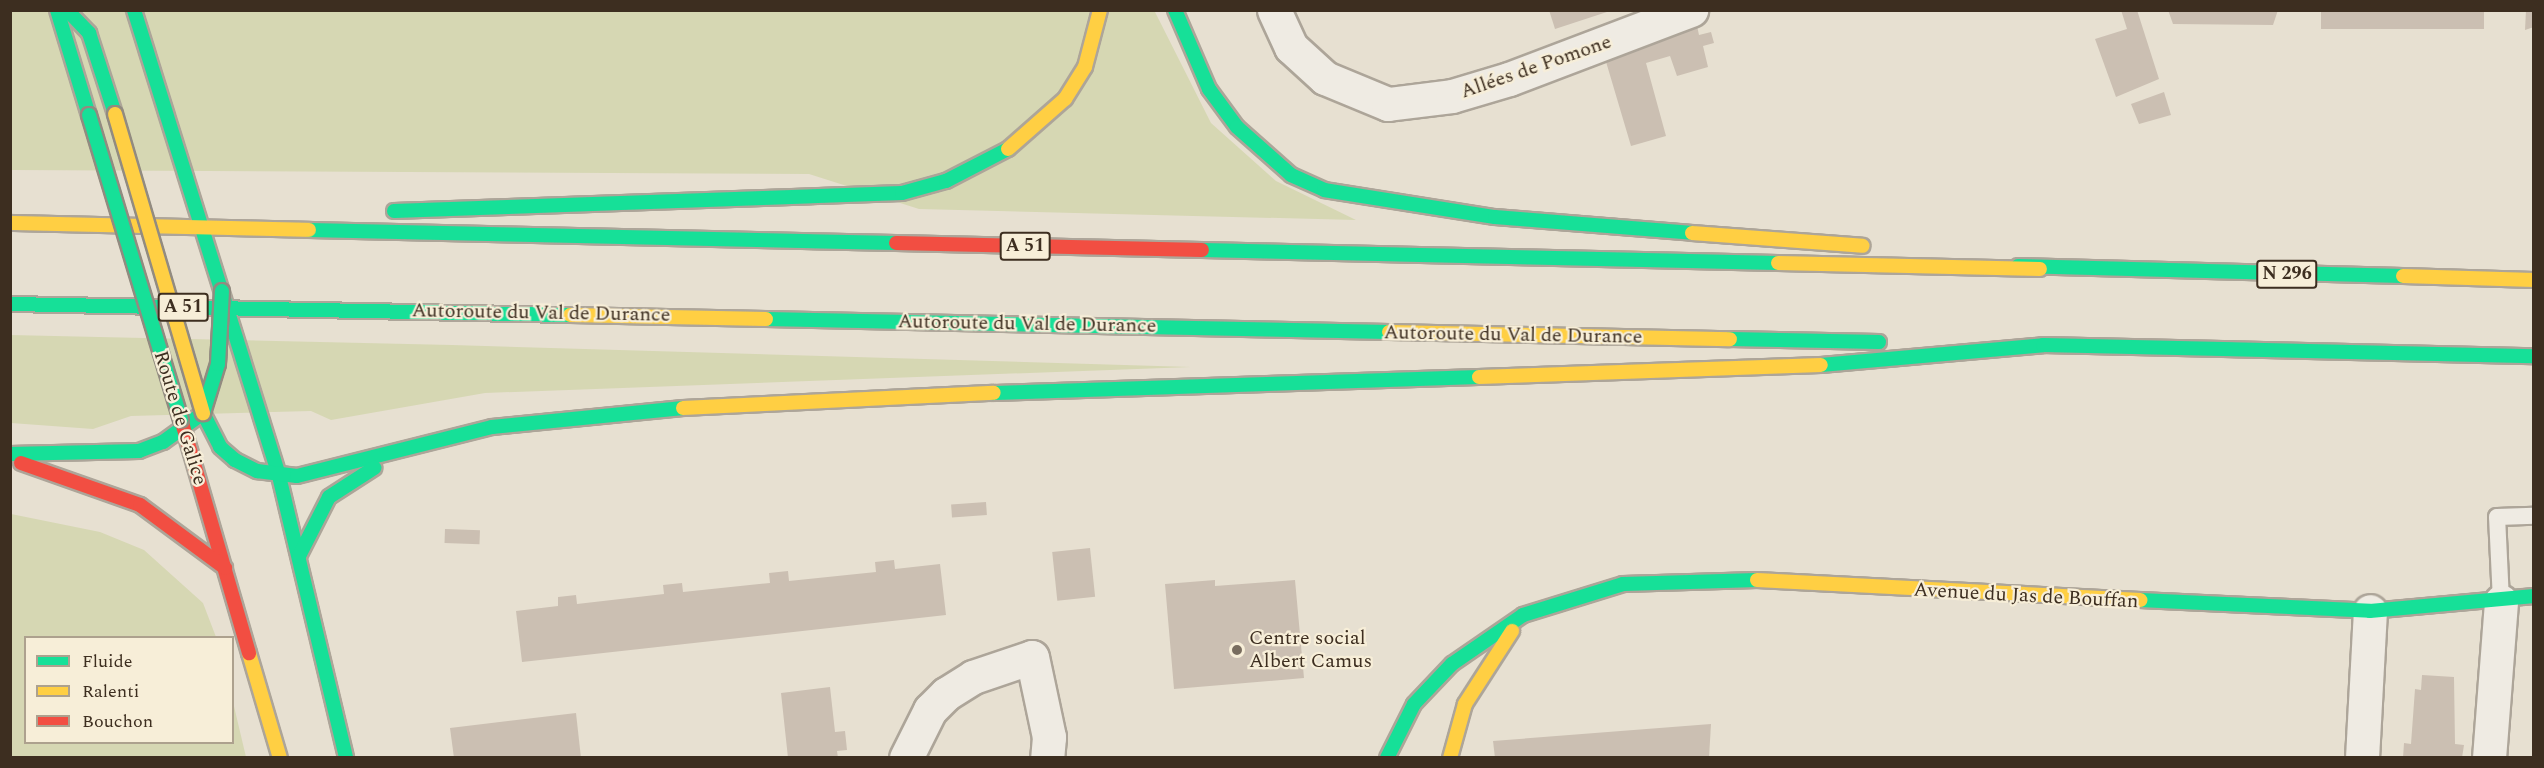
<!DOCTYPE html>
<meta charset="utf-8">
<style>
body{margin:0}
#map{position:relative;width:2544px;height:768px;overflow:hidden;background:#e7e0d1;font-family:Spectral,serif}
div>[style]{position:absolute}
[style*='--x']{left:calc(var(--x)*1px);top:calc(var(--y)*1px);width:calc(var(--w)*1px);rotate:calc(var(--a)*1deg)}
.green>*{inset:0;background:#d6d7b3}
.building>*{inset:0;background:#cbbfb2;transform-origin:0 0}
.roads{filter:drop-shadow(2px 0 #ada599) drop-shadow(-2px 0 #ada599) drop-shadow(0 2px #ada599) drop-shadow(0 -2px #ada599)}
.lane>*{height:16px;margin:-8px;padding:0 8px;transform-origin:8px;border-radius:8px;background:#efebe3}
.street>*{height:33px;margin:-16.5px;padding:0 16.5px;transform-origin:16.5px;border-radius:16.5px;background:#efebe3}
.fast>*{height:14px;margin:-7px;padding:0 7px;transform-origin:7px;border-radius:7px;background:#16e098}
.slow>*{height:14px;margin:-7px;padding:0 7px;transform-origin:7px;border-radius:7px;background:#ffcf43}
.jam>*{height:14px;margin:-7px;padding:0 7px;transform-origin:7px;border-radius:7px;background:#f24e42}
.bridges{filter:drop-shadow(2px 0 #928b80) drop-shadow(-2px 0 #928b80) drop-shadow(0 2px #928b80) drop-shadow(0 -2px #928b80)}
.fast-bridge>*{height:14px;margin:-7px;padding:0 7px;transform-origin:7px;border-radius:7px;background:#16e098}
.slow-bridge>*{height:14px;margin:-7px;padding:0 7px;transform-origin:7px;border-radius:7px;background:#ffcf43}
.dots>*{width:16px;height:16px;translate:-50% -50%;box-sizing:border-box;border:3px solid #f7eed8;border-radius:50%}
span{translate:-50% -50%;white-space:nowrap;text-align:center;line-height:1.15;-webkit-text-stroke:4.5px #f7eed8;paint-order:stroke}
.shield-label span{padding:2px 4px;background:#f7eed8;border:2px solid;border-radius:4px;-webkit-text-stroke-width:0}
.shield-label{font-size:18px;color:#3d2e20;font-weight:700}
.street-label{font-size:20px;color:#3d2e20}
.poi-label{font-size:20px;color:#3d2e20}
.left{translate:0 -50%;text-align:left}
.frame{position:absolute;inset:0;border:12px solid #3d2e20;pointer-events:none}
.legend{position:absolute;left:24px;top:636px;width:210px;height:108px;box-sizing:border-box;background:#f7eed8;border:2px solid #ada18e;margin:0;padding:8px 10px;list-style:none;font-size:18px;color:#3d2e20}
.legend li{display:flex;align-items:center;gap:12px;height:30px}
.legend b{width:30px;border:2px solid #ada18e}
</style>
<div id="map">
<div class="green">
<div style="clip-path:polygon(1154px 10px,1211px 123px,1276px 181px,1356px 220px,919px 209px,809px 174px,11px 170px,11px 11px)"></div>
<div style="clip-path:polygon(10px 335px,452px 345px,1191px 367px,485px 393px,331px 420px,311px 411px,131px 416px,93px 429px,11px 423px)"></div>
<div style="clip-path:polygon(11px 514px,100px 532px,144px 550px,203px 603px,216px 637px,26px 638px,26px 742px,232px 742px,233px 702px,246px 757px,11px 757px)"></div>
</div>
<div class="building">
<div style="clip-path:polygon(1549px 10px,1610px 10px,1610px 11px,1555px 29px)"></div>
<div style="clip-path:polygon(2121px 10px,2137px 10px,2159px 79px,2116px 97px,2095px 39px,2127px 29px)"></div>
<div style="clip-path:polygon(2168px 10px,2278px 10px,2273px 25px,2173px 24px)"></div>
<div style="left:2321px;top:10px;width:163px;height:19px"></div>
<div style="clip-path:polygon(2526px 10px,2534px 10px,2534px 27px,2525px 30px)"></div>
<div style="clip-path:polygon(1696px 21px,1699px 35px,1711px 32px,1714px 43px,1703px 46px,1708px 67px,1677px 76px,1670px 56px,1646px 63px,1666px 136px,1631px 146px,1604px 55px)"></div>
<div style="clip-path:polygon(2164px 92px,2171px 115px,2139px 124px,2131px 104px)"></div>
<div style="left:986px;top:502px;width:13px;height:35px;rotate:86deg"></div>
<div style="left:445px;top:529px;width:35px;height:14px;rotate:2deg"></div>
<div style="left:1090px;top:548px;width:49px;height:38px;rotate:84deg"></div>
<div style="clip-path:polygon(894px 560px,895px 569px,940px 564px,946px 615px,522px 662px,516px 611px,558px 606px,558px 597px,576px 595px,577px 604px,664px 594px,663px 585px,682px 583px,683px 592px,770px 583px,769px 573px,788px 571px,789px 581px,876px 572px,875px 562px)"></div>
<div style="clip-path:polygon(1215px 580px,1215px 586px,1295px 580px,1304px 678px,1174px 689px,1165px 584px)"></div>
<div style="clip-path:polygon(2422px 675px,2454px 677px,2455px 744px,2464px 745px,2462px 758px,2403px 758px,2404px 743px,2411px 744px,2415px 689px,2421px 690px)"></div>
<div style="clip-path:polygon(830px 687px,835px 732px,845px 731px,847px 750px,837px 751px,838px 758px,788px 758px,781px 693px)"></div>
<div style="clip-path:polygon(576px 713px,581px 758px,454px 758px,450px 728px)"></div>
<div style="clip-path:polygon(1711px 724px,1709px 758px,1495px 758px,1493px 741px)"></div>
</div>
<div class="roads">
<div class="lane">
<div style="--x:2501;--y:601;--w:84;--a:-92.7"></div>
<div style="--x:2497;--y:517;--w:37;--a:-2"></div>
</div>
<div class="street">
<div style="--x:1274;--y:10;--w:41;--a:65.3"></div>
<div style="--x:1291;--y:47;--w:46;--a:42.4"></div>
<div style="--x:1325;--y:78;--w:68;--a:22.4"></div>
<div style="--x:1388;--y:104;--w:64;--a:-7.1"></div>
<div style="--x:1452;--y:96;--w:59;--a:-16.6"></div>
<div style="--x:1509;--y:79;--w:195;--a:-20.8"></div>
<div style="--x:906;--y:758;--w:54;--a:-63.4"></div>
<div style="--x:930;--y:710;--w:23;--a:-45"></div>
<div style="--x:946;--y:694;--w:32;--a:-32"></div>
<div style="--x:973;--y:677;--w:62;--a:-18.7"></div>
<div style="--x:1032;--y:657;--w:82;--a:78"></div>
<div style="--x:1049;--y:737;--w:21;--a:95"></div>
<div style="--x:2362;--y:758;--w:147;--a:-86.9"></div>
<div style="--x:2489;--y:758;--w:157;--a:-85.6"></div>
</div>
<div class="fast">
<div style="--x:57;--y:10;--w:110;--a:73.1"></div>
<div style="--x:67;--y:10;--w:32;--a:46"></div>
<div style="--x:89;--y:33;--w:85;--a:72.2"></div>
<div style="--x:134;--y:10;--w:488;--a:72.7"></div>
<div style="--x:279;--y:476;--w:290;--a:76.6"></div>
<div style="--x:1175;--y:10;--w:86;--a:66.7"></div>
<div style="--x:1209;--y:89;--w:47;--a:53.6"></div>
<div style="--x:1237;--y:127;--w:72;--a:41.6"></div>
<div style="--x:1291;--y:175;--w:36;--a:24"></div>
<div style="--x:1324;--y:190;--w:173;--a:9"></div>
<div style="--x:1495;--y:217;--w:198;--a:4.6"></div>
<div style="--x:394;--y:211;--w:508;--a:-2.03"></div>
<div style="--x:902;--y:193;--w:46;--a:-15.3"></div>
<div style="--x:946;--y:181;--w:70;--a:-27.3"></div>
<div style="--x:309;--y:230;--w:587;--a:1.27"></div>
<div style="--x:1202;--y:250;--w:576;--a:1.29"></div>
<div style="--x:2018;--y:266;--w:385;--a:1.5"></div>
<div style="--x:10;--y:304;--w:560;--a:1.13"></div>
<div style="--x:766;--y:319;--w:623;--a:1.2"></div>
<div style="--x:1730;--y:339;--w:149;--a:1.2"></div>
<div style="--x:1821;--y:365;--w:223;--a:-5.1"></div>
<div style="--x:2043;--y:345;--w:491;--a:1.3"></div>
<div style="--x:994;--y:393;--w:485;--a:-1.9"></div>
<div style="--x:10;--y:454;--w:129;--a:-1.3"></div>
<div style="--x:139;--y:451;--w:26;--a:-21"></div>
<div style="--x:163;--y:442;--w:49;--a:-35.9"></div>
<div style="--x:203;--y:413;--w:38;--a:63"></div>
<div style="--x:220;--y:447;--w:20;--a:41"></div>
<div style="--x:235;--y:460;--w:25;--a:27"></div>
<div style="--x:257;--y:471;--w:40;--a:7.1"></div>
<div style="--x:297;--y:476;--w:201;--a:-14.1"></div>
<div style="--x:492;--y:427;--w:192;--a:-5.7"></div>
<div style="--x:299;--y:556;--w:66;--a:-63"></div>
<div style="--x:329;--y:497;--w:54;--a:-32.8"></div>
<div style="--x:2140;--y:600;--w:230;--a:2.7"></div>
<div style="--x:2370;--y:611;--w:165;--a:-5.2"></div>
<div style="--x:1387;--y:758;--w:60;--a:-63.4"></div>
<div style="--x:1414;--y:704;--w:55;--a:-46.5"></div>
<div style="--x:1452;--y:664;--w:86;--a:-34.6"></div>
<div style="--x:1523;--y:615;--w:105;--a:-17.2"></div>
<div style="--x:1623;--y:584;--w:134;--a:-1.7"></div>
</div>
<div class="slow">
<div style="--x:1008;--y:149;--w:76;--a:-41.3"></div>
<div style="--x:1065;--y:99;--w:38;--a:-58"></div>
<div style="--x:1085;--y:67;--w:59;--a:-75.3"></div>
<div style="--x:10;--y:223;--w:299;--a:1.3"></div>
<div style="--x:1692;--y:233;--w:171;--a:4.3"></div>
<div style="--x:1778;--y:263;--w:262;--a:1.3"></div>
<div style="--x:2403;--y:276;--w:131;--a:1.7"></div>
<div style="--x:570;--y:315;--w:196;--a:1.2"></div>
<div style="--x:1389;--y:332;--w:341;--a:1.2"></div>
<div style="--x:1479;--y:377;--w:342;--a:-2"></div>
<div style="--x:683;--y:408;--w:311;--a:-2.8"></div>
<div style="--x:1757;--y:580;--w:384;--a:3"></div>
<div style="--x:249;--y:653;--w:109;--a:73.6"></div>
<div style="--x:1450;--y:758;--w:56;--a:-74.5"></div>
<div style="--x:1465;--y:704;--w:87;--a:-57.2"></div>
</div>
<div class="jam">
<div style="--x:896;--y:243;--w:306;--a:1.3"></div>
<div style="--x:181;--y:419;--w:244;--a:73.8"></div>
<div style="--x:21;--y:463;--w:126;--a:19.4"></div>
<div style="--x:140;--y:505;--w:106;--a:36.5"></div>
</div>
</div>
<div class="bridges">
<div class="fast-bridge">
<div style="--x:89;--y:115;--w:318;--a:73.2"></div>
<div style="--x:203;--y:413;--w:51;--a:-73"></div>
<div style="--x:218;--y:364;--w:73;--a:-86.9"></div>
</div>
<div class="slow-bridge">
<div style="--x:115;--y:114;--w:312;--a:73.6"></div>
</div>
</div>
<div class="dots">
<div style="left:1237px;top:650px;background:#786c5e"></div>
</div>
<div class="shield-label">
<span style="left:1025px;top:246px">A 51</span>
<span style="left:2287px;top:274px">N 296</span>
<span style="left:183px;top:307px">A 51</span>
</div>
<div class="street-label">
<span style="left:1536px;top:67px;rotate:-19deg">Allées de Pomone</span>
<span style="left:541px;top:313px;rotate:1deg">Autoroute du Val de Durance</span>
<span style="left:1027px;top:324px;rotate:1deg">Autoroute du Val de Durance</span>
<span style="left:1513px;top:335px;rotate:1deg">Autoroute du Val de Durance</span>
<span style="left:180px;top:418px;rotate:73deg">Route de Galice</span>
<span style="left:2026px;top:596px;rotate:3deg">Avenue du Jas de Bouffan</span>
</div>
<div class="poi-label">
<span class="left" style="left:1249px;top:650px">Centre social<br>Albert Camus</span>
</div>
<div class="frame"></div>
<ul class="legend">
<li><b style="height:8px;background:#16e098"></b>Fluide</li>
<li><b style="height:8px;background:#ffcf43"></b>Ralenti</li>
<li><b style="height:8px;background:#f24e42"></b>Bouchon</li>
</ul>
</div>
